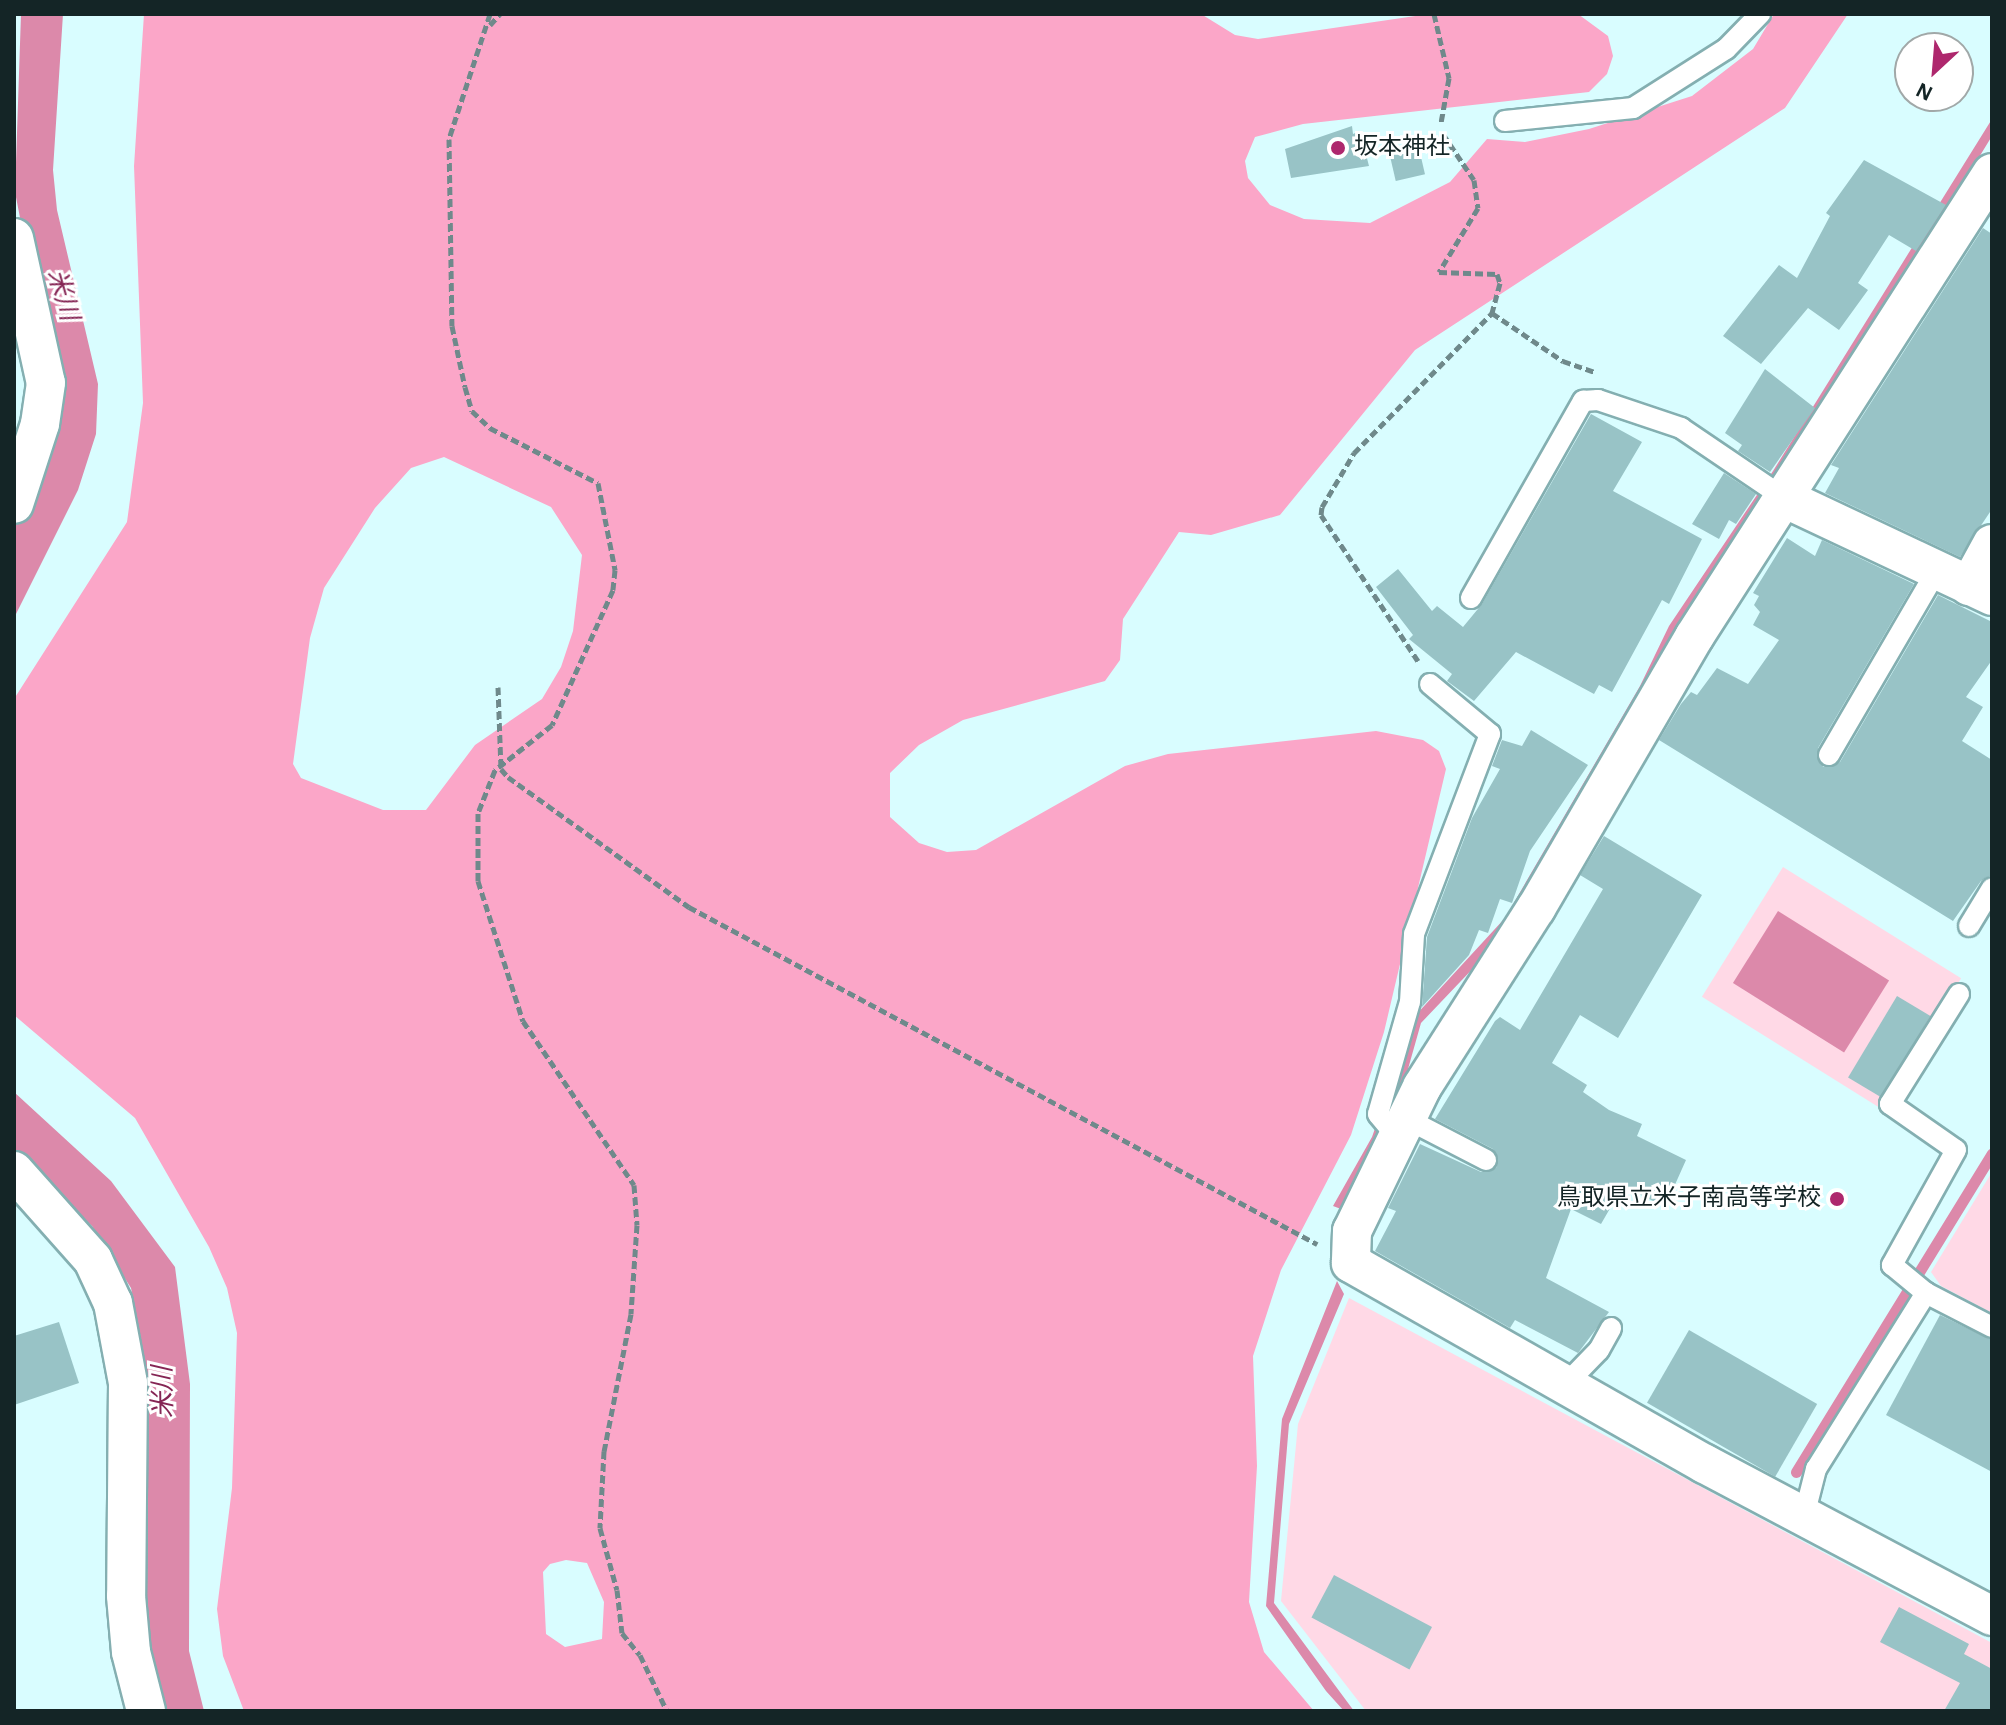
<!DOCTYPE html>
<meta charset="utf-8">
<style>
body{margin:0}
#map{position:relative;width:2006px;height:1725px;overflow:hidden;background:#d9fdff;font-family:"Alegreya Sans","Noto Sans JP",sans-serif}
div>[style]{position:absolute}
[style*='--x']{left:calc(var(--x)*1px);top:calc(var(--y)*1px);width:calc(var(--w)*1px);rotate:calc(var(--a)*1deg)}
.green>*{inset:0;background:#ffd9e6;transform-origin:0 0}
.forest>*{inset:0;background:#fba6c8}
.water>*{inset:0;background:#dc89aa;transform-origin:0 0}
.stream>*{height:11px;margin:-5.5px;padding:0 5.5px;transform-origin:5.5px;border-radius:5.5px;background:#dc89aa}
.building>*{inset:0;background:#98c3c6;transform-origin:0 0}
.path>*{height:5px;margin-top:-2.5px;transform-origin:0;background:repeating-linear-gradient(90deg,#6f898b 0 8px,transparent 0 12px)}
.roads{filter:drop-shadow(2px 0 #84afb1) drop-shadow(-2px 0 #84afb1) drop-shadow(0 2px #84afb1) drop-shadow(0 -2px #84afb1)}
.service>*{height:20px;margin:-10px;padding:0 10px;transform-origin:10px;border-radius:10px;background:#fff}
.minor>*{height:38px;margin:-19px;padding:0 19px;transform-origin:19px;border-radius:19px;background:#fff}
.dots>*{width:22px;height:22px;translate:-50% -50%;box-sizing:border-box;border:4px solid #fff;border-radius:50%}
span{translate:-50% -50%;white-space:nowrap;text-align:center;line-height:1.15;-webkit-text-stroke:6px #fff;paint-order:stroke}
.poi-label{font-size:24px;color:#142526}
.left{translate:0 -50%;text-align:left}
.right{translate:-100% -50%;text-align:right}
.water-label{font-size:26px;color:#852554;font-style:italic}
.frame{position:absolute;inset:0;border:16px solid #142526;pointer-events:none}
.north{position:absolute;left:1894px;top:32px;width:80px;height:80px;box-sizing:border-box;background:#fff;border:2px solid #a1a8a8;border-radius:50%;rotate:206deg;font-size:22px;font-weight:700;line-height:32px;text-align:center;color:#142526}
.north::after{content:'';display:block;margin:auto;width:28px;height:36px;background:#ae276d;clip-path:polygon(50% 0,100% 100%,50% 72%,0 100%)}
</style>
<div id="map">
<div class="green">
<div style="left:1783px;top:867px;width:210px;height:153px;rotate:32deg"></div>
<div style="clip-path:polygon(1992px 1172px,1992px 1313px,1941px 1286px,1931px 1272px)"></div>
<div style="clip-path:polygon(1349px 1298px,1992px 1643px,1992px 1711px,1366px 1711px,1281px 1601px,1298px 1424px)"></div>
</div>
<div class="forest">
<div style="clip-path:polygon(evenodd,144px 14px,1201px 14px,1235px 35px,1258px 39px,1429px 14px,1578px 14px,1608px 36px,1613px 56px,1607px 74px,1589px 92px,1303px 124px,1255px 137px,1245px 161px,1248px 178px,1270px 205px,1304px 219px,1370px 223px,1450px 182px,1487px 139px,1525px 142px,1589px 129px,1692px 96px,1753px 49px,1774px 14px,1848px 14px,1785px 108px,1415px 350px,1280px 515px,1211px 535px,1179px 532px,1123px 619px,1120px 660px,1105px 681px,963px 720px,919px 745px,890px 773px,890px 817px,919px 843px,947px 852px,976px 850px,1125px 766px,1168px 754px,1376px 731px,1423px 740px,1439px 751px,1446px 769px,1384px 1032px,1351px 1135px,1281px 1270px,1253px 1356px,1257px 1466px,1249px 1602px,1264px 1652px,1314px 1711px,244px 1711px,223px 1656px,217px 1609px,232px 1488px,237px 1333px,227px 1288px,209px 1247px,135px 1118px,14px 1015px,14px 699px,127px 522px,143px 403px,134px 166px,144px 14px,444px 457px,551px 507px,582px 555px,573px 631px,561px 667px,542px 699px,475px 745px,426px 810px,383px 810px,301px 778px,293px 764px,310px 638px,324px 588px,375px 508px,411px 468px,444px 457px,144px 14px,566px 1560px,587px 1563px,604px 1602px,602px 1639px,565px 1647px,546px 1634px,543px 1572px,550px 1564px,566px 1560px)"></div>
</div>
<div class="water">
<div style="clip-path:polygon(21px 14px,63px 14px,53px 170px,57px 210px,98px 384px,96px 434px,78px 490px,14px 618px,14px 529px,43px 462px,31px 274px,15px 192px)"></div>
<div style="clip-path:polygon(1992px 119px,1992px 136px,1500px 940px,1421px 1023px,1395px 1115px,1341px 1209px,1333px 1206px,1372px 1137px,1414px 1017px,1505px 918px,1640px 686px,1669px 626px,1773px 471px)"></div>
<div style="left:1778px;top:911px;width:131px;height:85px;rotate:32deg"></div>
<div style="clip-path:polygon(14px 1092px,111px 1181px,175px 1267px,190px 1384px,189px 1651px,204px 1711px,156px 1711px,139px 1551px,141px 1339px,131px 1288px,92px 1226px,14px 1153px)"></div>
<div style="clip-path:polygon(1337px 1281px,1344px 1294px,1289px 1424px,1274px 1603px,1354px 1711px,1344px 1711px,1326px 1691px,1266px 1606px,1282px 1419px)"></div>
</div>
<div class="stream">
<div style="--x:1796;--y:1472;--w:374;--a:-58.4"></div>
</div>
<div class="building">
<div style="clip-path:polygon(1352px 126px,1353px 134px,1360px 131px,1369px 166px,1291px 178px,1285px 149px)"></div>
<div style="left:1418px;top:144px;width:31px;height:30px;rotate:77deg"></div>
<div style="clip-path:polygon(1864px 160px,1946px 205px,1916px 251px,1889px 235px,1858px 283px,1868px 290px,1839px 330px,1808px 308px,1761px 364px,1723px 336px,1779px 265px,1797px 278px,1830px 216px,1826px 213px)"></div>
<div style="clip-path:polygon(1983px 228px,1992px 234px,1992px 509px,1960px 557px,1825px 493px,1839px 468px,1831px 465px)"></div>
<div style="clip-path:polygon(1765px 369px,1815px 408px,1770px 472px,1738px 451px,1742px 445px,1725px 433px)"></div>
<div style="clip-path:polygon(1591px 414px,1642px 442px,1613px 491px,1702px 539px,1669px 604px,1662px 600px,1612px 692px,1599px 685px,1594px 694px,1516px 652px,1474px 701px,1447px 681px,1452px 674px,1409px 639px,1413px 635px,1376px 587px,1398px 569px,1432px 611px,1437px 606px,1463px 627px,1482px 604px)"></div>
<div style="clip-path:polygon(1724px 473px,1756px 494px,1736px 524px,1729px 520px,1719px 539px,1692px 524px)"></div>
<div style="clip-path:polygon(1787px 538px,1815px 556px,1822px 540px,1914px 584px,1818px 748px,1823px 767px,1840px 762px,1938px 595px,1992px 622px,1992px 660px,1966px 697px,1983px 707px,1962px 741px,1992px 760px,1992px 875px,1981px 881px,1953px 921px,1659px 740px,1681px 704px,1691px 692px,1697px 695px,1717px 668px,1748px 684px,1779px 640px,1753px 625px,1760px 612px,1754px 605px,1759px 596px,1753px 593px)"></div>
<div style="clip-path:polygon(1531px 730px,1588px 765px,1530px 851px,1512px 903px,1500px 899px,1488px 933px,1479px 930px,1469px 955px,1422px 1007px,1427px 937px,1472px 818px,1500px 769px,1492px 766px,1502px 740px,1522px 746px)"></div>
<div style="clip-path:polygon(1604px 836px,1702px 895px,1618px 1038px,1580px 1015px,1552px 1063px,1587px 1085px,1583px 1092px,1609px 1110px,1642px 1124px,1637px 1136px,1686px 1160px,1665px 1207px,1623px 1186px,1601px 1224px,1571px 1209px,1546px 1278px,1609px 1312px,1578px 1353px,1515px 1320px,1510px 1328px,1375px 1251px,1396px 1211px,1388px 1208px,1420px 1144px,1481px 1172px,1497px 1167px,1493px 1149px,1435px 1119px,1495px 1021px,1500px 1017px,1520px 1030px,1603px 889px,1580px 875px)"></div>
<div style="left:1897px;top:996px;width:39px;height:95px;rotate:31deg"></div>
<div style="clip-path:polygon(1940px 1315px,1992px 1340px,1992px 1472px,1886px 1415px)"></div>
<div style="clip-path:polygon(59px 1322px,79px 1383px,14px 1405px,14px 1336px)"></div>
<div style="left:1689px;top:1330px;width:148px;height:84px;rotate:30deg"></div>
<div style="left:1334px;top:1575px;width:111px;height:48px;rotate:28deg"></div>
<div style="clip-path:polygon(1899px 1607px,1969px 1644px,1964px 1654px,1992px 1669px,1992px 1711px,1944px 1711px,1960px 1683px,1880px 1642px)"></div>
</div>
<div class="path">
<div style="--x:490;--y:14;--w:132;--a:108.2"></div>
<div style="--x:449;--y:139;--w:187;--a:89.1"></div>
<div style="--x:452;--y:326;--w:62;--a:78"></div>
<div style="--x:465;--y:387;--w:25;--a:74"></div>
<div style="--x:472;--y:411;--w:25;--a:43"></div>
<div style="--x:490;--y:428;--w:121;--a:27"></div>
<div style="--x:598;--y:483;--w:89;--a:78.9"></div>
<div style="--x:615;--y:570;--w:20;--a:96"></div>
<div style="--x:613;--y:590;--w:148;--a:114.3"></div>
<div style="--x:552;--y:725;--w:73;--a:141.7"></div>
<div style="--x:495;--y:770;--w:46;--a:111.6"></div>
<div style="--x:478;--y:813;--w:68;--a:90"></div>
<div style="--x:478;--y:881;--w:147;--a:72.2"></div>
<div style="--x:523;--y:1021;--w:198;--a:55.9"></div>
<div style="--x:634;--y:1185;--w:40;--a:85.7"></div>
<div style="--x:637;--y:1225;--w:89;--a:93.9"></div>
<div style="--x:631;--y:1314;--w:140;--a:101.1"></div>
<div style="--x:604;--y:1451;--w:77;--a:93"></div>
<div style="--x:600;--y:1528;--w:64;--a:74.7"></div>
<div style="--x:617;--y:1590;--w:43;--a:83.4"></div>
<div style="--x:622;--y:1633;--w:28;--a:51"></div>
<div style="--x:640;--y:1655;--w:62;--a:64.3"></div>
<div style="--x:1434;--y:14;--w:66;--a:76.8"></div>
<div style="--x:1449;--y:78;--w:46;--a:100.1"></div>
<div style="--x:490;--y:25;--w:15;--a:-48"></div>
<div style="--x:1443;--y:134;--w:55;--a:56"></div>
<div style="--x:1474;--y:180;--w:28;--a:82"></div>
<div style="--x:1478;--y:208;--w:75;--a:121.4"></div>
<div style="--x:1439;--y:272;--w:58;--a:2"></div>
<div style="--x:1497;--y:274;--w:9;--a:72"></div>
<div style="--x:1500;--y:283;--w:31;--a:105"></div>
<div style="--x:1492;--y:313;--w:86;--a:34.1"></div>
<div style="--x:1563;--y:361;--w:34;--a:19"></div>
<div style="--x:1418;--y:661;--w:175;--a:-123.6"></div>
<div style="--x:1321;--y:515;--w:8;--a:-83"></div>
<div style="--x:1322;--y:507;--w:63;--a:-59.3"></div>
<div style="--x:1354;--y:453;--w:197;--a:-45.4"></div>
<div style="--x:498;--y:687;--w:82;--a:87.9"></div>
<div style="--x:501;--y:769;--w:11;--a:49"></div>
<div style="--x:508;--y:777;--w:223;--a:35.7"></div>
<div style="--x:689;--y:907;--w:713;--a:28.22"></div>
</div>
<div class="roads">
<div class="service">
<div style="--x:1505;--y:121;--w:129;--a:-5.8"></div>
<div style="--x:1633;--y:108;--w:110;--a:-32.4"></div>
<div style="--x:1726;--y:49;--w:49;--a:-45.8"></div>
<div style="--x:1471;--y:598;--w:227;--a:-60.4"></div>
<div style="--x:1583;--y:401;--w:15;--a:-4"></div>
<div style="--x:1598;--y:400;--w:88;--a:18.6"></div>
<div style="--x:1681;--y:428;--w:127;--a:34.1"></div>
<div style="--x:1829;--y:755;--w:212;--a:-59.7"></div>
<div style="--x:1969;--y:926;--w:44;--a:-58.8"></div>
<div style="--x:1959;--y:994;--w:130;--a:122.1"></div>
<div style="--x:1890;--y:1104;--w:80;--a:34.9"></div>
<div style="--x:1956;--y:1150;--w:132;--a:119.1"></div>
<div style="--x:1892;--y:1265;--w:44;--a:39.5"></div>
<div style="--x:1926;--y:1293;--w:74;--a:27.3"></div>
<div style="--x:1407;--y:1119;--w:89;--a:27.4"></div>
<div style="--x:1398;--y:1138;--w:31;--a:-130"></div>
<div style="--x:1378;--y:1114;--w:116;--a:-74.1"></div>
<div style="--x:1410;--y:1002;--w:68;--a:-86.6"></div>
<div style="--x:1414;--y:934;--w:214;--a:-69.2"></div>
<div style="--x:1490;--y:734;--w:78;--a:-140.2"></div>
<div style="--x:1566;--y:1384;--w:47;--a:-45.9"></div>
<div style="--x:1599;--y:1350;--w:25;--a:-61"></div>
<div style="--x:1804;--y:1516;--w:49;--a:-75.7"></div>
<div style="--x:1816;--y:1469;--w:208;--a:-58"></div>
</div>
<div class="minor">
<div style="--x:1992;--y:173;--w:551;--a:122.71"></div>
<div style="--x:1694;--y:637;--w:314;--a:120.2"></div>
<div style="--x:1536;--y:908;--w:212;--a:122.5"></div>
<div style="--x:1422;--y:1087;--w:160;--a:115.9"></div>
<div style="--x:1352;--y:1231;--w:32;--a:92"></div>
<div style="--x:1351;--y:1263;--w:407;--a:29.6"></div>
<div style="--x:1705;--y:1464;--w:325;--a:27.9"></div>
<div style="--x:14;--y:238;--w:148;--a:77.6"></div>
<div style="--x:46;--y:383;--w:41;--a:98.3"></div>
<div style="--x:40;--y:424;--w:84;--a:108"></div>
<div style="--x:1786;--y:499;--w:228;--a:25.2"></div>
<div style="--x:1969;--y:586;--w:48;--a:-61.3"></div>
<div style="--x:14;--y:1171;--w:119;--a:48.4"></div>
<div style="--x:93;--y:1260;--w:47;--a:65.1"></div>
<div style="--x:113;--y:1303;--w:81;--a:79.4"></div>
<div style="--x:128;--y:1383;--w:213;--a:90.5"></div>
<div style="--x:126;--y:1596;--w:56;--a:84.9"></div>
<div style="--x:131;--y:1652;--w:61;--a:75.7"></div>
</div>
</div>
<div class="dots">
<div style="left:1338px;top:148px;background:#ae276d"></div>
<div style="left:1837px;top:1199px;background:#ae276d"></div>
</div>
<div class="poi-label">
<span class="left" style="left:1354px;top:148px">坂本神社</span>
<span class="right" style="left:1821px;top:1199px">鳥取県立米子南高等学校</span>
</div>
<div class="water-label">
<span style="left:62px;top:295px;rotate:74deg">米川</span>
<span style="left:164px;top:1392px;rotate:-91deg">米川</span>
</div>
<div class="frame"></div>
<div class="north">N</div>
</div>
